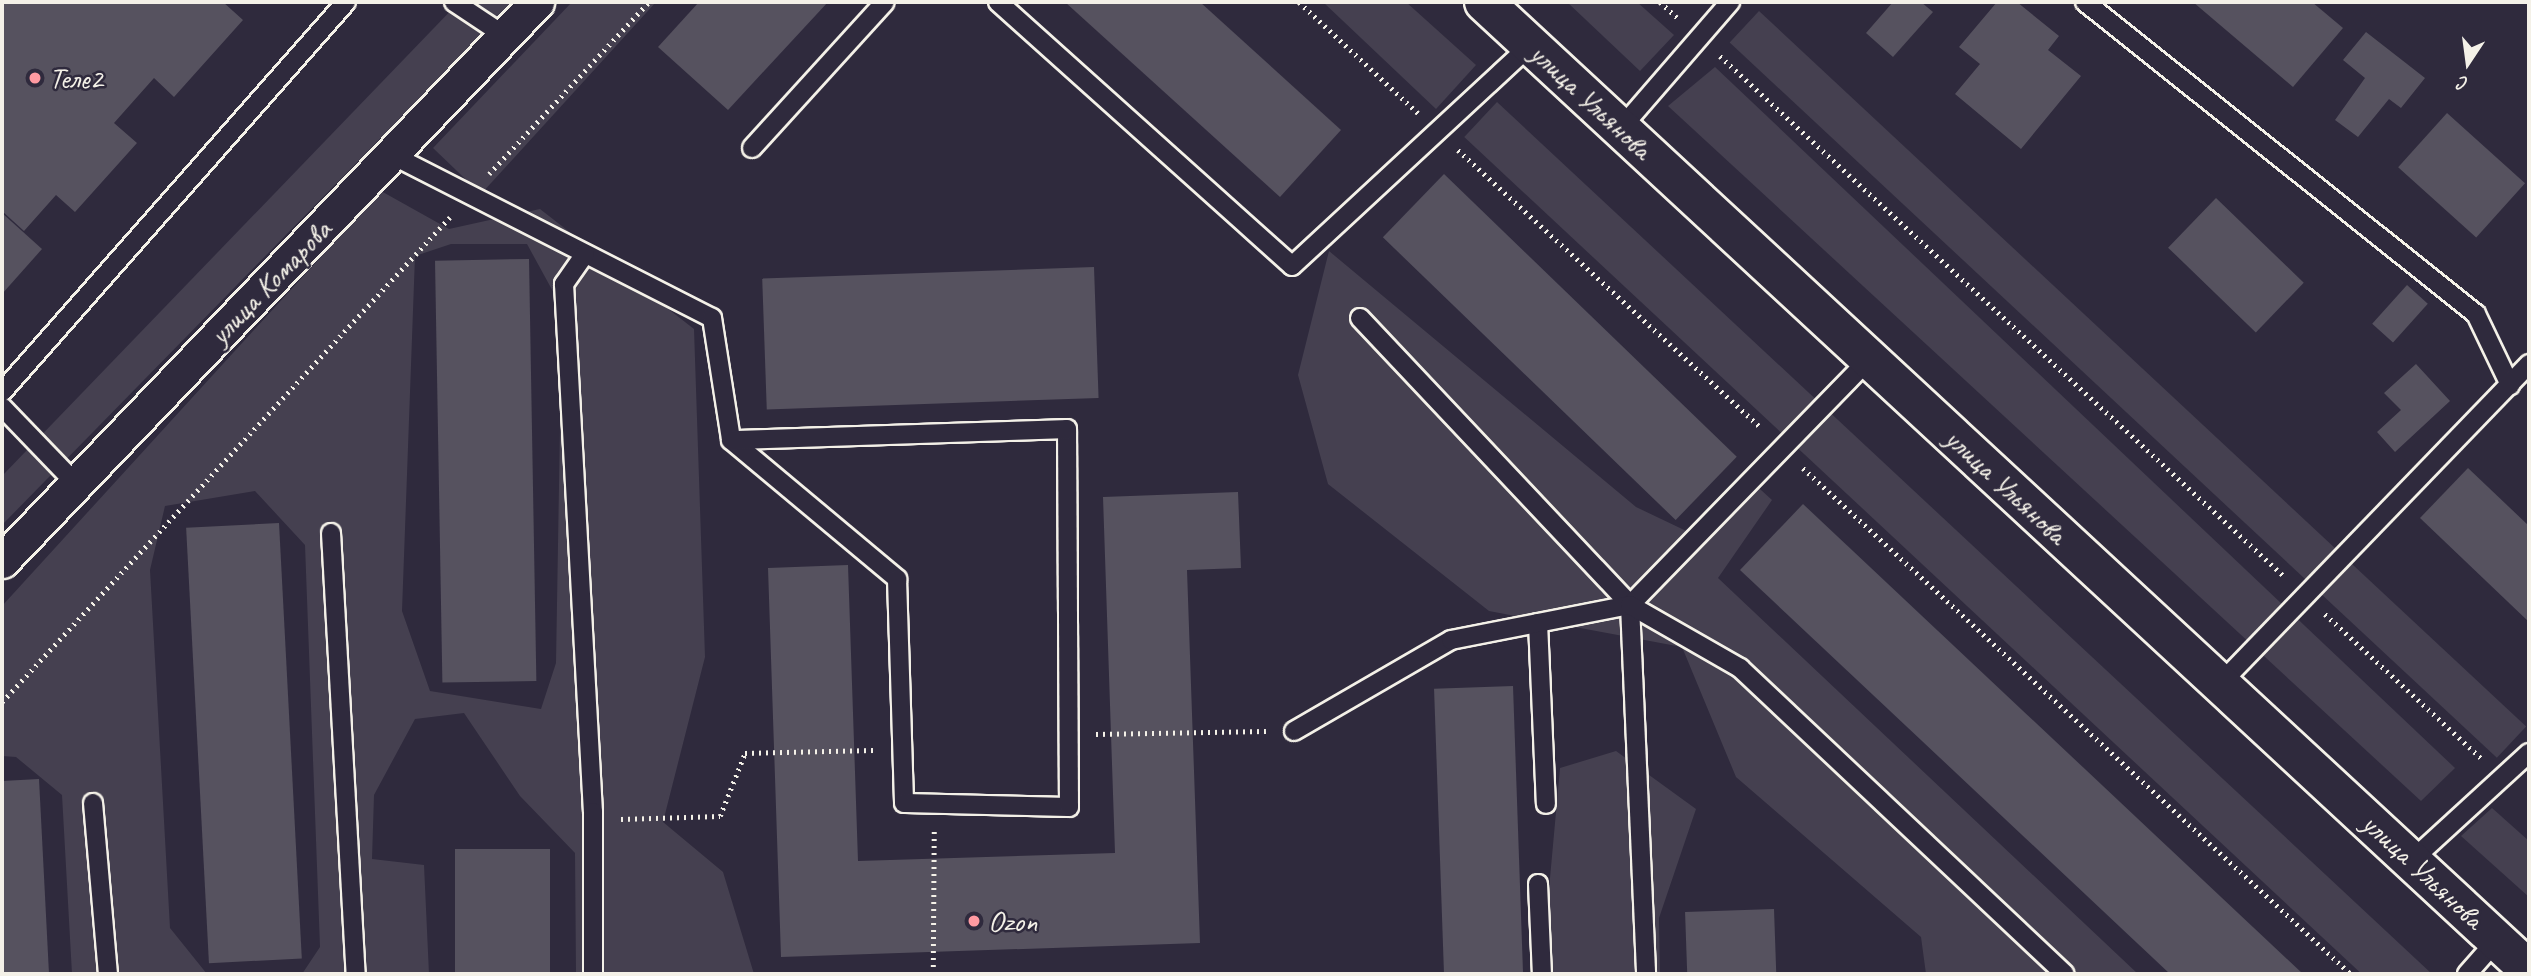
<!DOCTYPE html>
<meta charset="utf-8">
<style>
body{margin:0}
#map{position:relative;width:2531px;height:976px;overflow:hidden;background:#2f2a3d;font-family:Caveat,sans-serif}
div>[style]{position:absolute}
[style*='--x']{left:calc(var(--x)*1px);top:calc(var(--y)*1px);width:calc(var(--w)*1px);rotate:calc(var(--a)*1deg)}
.green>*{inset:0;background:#454050;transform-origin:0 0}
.building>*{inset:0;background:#56525f;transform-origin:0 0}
.path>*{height:4.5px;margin-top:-2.25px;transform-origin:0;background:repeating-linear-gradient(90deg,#f4f1e8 0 2px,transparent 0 7px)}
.roads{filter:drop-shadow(2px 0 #f4f1e8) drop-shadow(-2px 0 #f4f1e8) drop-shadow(0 2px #f4f1e8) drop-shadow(0 -2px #f4f1e8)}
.service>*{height:18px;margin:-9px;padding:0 9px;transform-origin:9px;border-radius:9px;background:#2f2a3d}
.minor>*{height:33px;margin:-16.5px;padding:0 16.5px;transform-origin:16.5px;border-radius:16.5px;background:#2f2a3d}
.secondary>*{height:38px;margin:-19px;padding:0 19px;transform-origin:19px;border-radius:19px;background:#2f2a3d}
.dots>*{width:19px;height:19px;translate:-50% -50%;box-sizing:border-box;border:4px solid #2f2a3d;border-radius:50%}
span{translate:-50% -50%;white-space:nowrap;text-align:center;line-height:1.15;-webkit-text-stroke:5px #2f2a3d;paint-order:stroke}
.poi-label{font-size:30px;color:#f4f1e8}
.left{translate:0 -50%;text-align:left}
.street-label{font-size:30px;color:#f4f1e8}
.frame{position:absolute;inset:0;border:4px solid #f4f1e8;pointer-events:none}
.north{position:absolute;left:2433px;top:28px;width:70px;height:70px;-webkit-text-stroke:5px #2f2a3d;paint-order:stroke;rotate:193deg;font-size:19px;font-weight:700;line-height:28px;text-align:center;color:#f4f1e8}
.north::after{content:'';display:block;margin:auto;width:24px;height:32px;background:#f4f1e8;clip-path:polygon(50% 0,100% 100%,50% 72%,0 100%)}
</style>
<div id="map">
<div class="green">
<div style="clip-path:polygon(459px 2px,514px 2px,2px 525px,2px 476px)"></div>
<div style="clip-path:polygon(572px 2px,656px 2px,481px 194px,433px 148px)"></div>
<div style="clip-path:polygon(1323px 2px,1406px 2px,1476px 65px,1436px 109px)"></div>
<div style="clip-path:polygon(1567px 2px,1637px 2px,1674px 35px,1640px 71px)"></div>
<div style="left:1759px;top:11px;width:1049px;height:43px;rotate:43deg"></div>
<div style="clip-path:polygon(1715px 67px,2455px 768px,2421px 801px,1668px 106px)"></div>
<div style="left:1497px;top:102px;width:1281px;height:48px;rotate:43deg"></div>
<div style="clip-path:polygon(evenodd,381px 191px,449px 229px,540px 209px,694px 329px,705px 657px,663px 822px,723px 872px,754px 974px,576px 974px,575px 853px,520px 796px,464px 713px,415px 719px,374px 795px,372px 859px,424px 865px,429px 974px,302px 974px,320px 947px,305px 545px,255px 491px,165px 506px,150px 570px,170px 928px,207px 974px,72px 974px,62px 795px,16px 757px,2px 756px,2px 606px,381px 191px,451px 244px,527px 244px,562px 308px,556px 663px,541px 709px,430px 691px,402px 611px,415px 256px,451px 244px)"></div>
<div style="clip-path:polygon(1329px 251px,1636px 507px,1701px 538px,1750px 480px,1772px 500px,1718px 578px,2138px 974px,1926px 974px,1921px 937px,1736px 777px,1682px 647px,1489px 611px,1328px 484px,1298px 375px)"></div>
<div style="clip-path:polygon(1616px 751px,1696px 809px,1659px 918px,1660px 974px,1549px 974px,1545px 933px,1560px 768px)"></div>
<div style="clip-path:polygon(2492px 808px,2529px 841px,2529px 897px,2461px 836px)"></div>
</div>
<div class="building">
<div style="clip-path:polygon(2px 2px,223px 2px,243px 20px,174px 97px,154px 78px,114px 123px,137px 143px,75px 212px,56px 195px,24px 231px,2px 211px)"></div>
<div style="clip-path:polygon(699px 2px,828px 2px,728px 110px,658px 47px)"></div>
<div style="clip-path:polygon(1065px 2px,1200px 2px,1341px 130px,1280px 197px)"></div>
<div style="clip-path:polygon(1893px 2px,1921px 2px,1933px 12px,1893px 57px,1866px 33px)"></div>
<div style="clip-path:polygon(1997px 2px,2017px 2px,2059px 36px,2048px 50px,2081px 76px,2021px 149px,1955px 94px,1980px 64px,1959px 47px)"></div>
<div style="clip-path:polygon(2193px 2px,2312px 2px,2343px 28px,2293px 87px)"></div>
<div style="clip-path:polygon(2366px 32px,2425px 78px,2401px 108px,2389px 99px,2358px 137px,2335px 120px,2365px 78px,2343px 60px)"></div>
<div style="left:2447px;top:113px;width:105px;height:73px;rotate:42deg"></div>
<div style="left:1444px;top:174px;width:407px;height:88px;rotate:44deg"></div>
<div style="left:2216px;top:198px;width:122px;height:69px;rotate:44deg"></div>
<div style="clip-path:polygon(2px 213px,42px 249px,2px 294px)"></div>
<div style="left:529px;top:259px;width:422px;height:94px;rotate:89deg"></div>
<div style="left:1094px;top:267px;width:131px;height:332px;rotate:88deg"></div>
<div style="left:2407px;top:285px;width:28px;height:52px;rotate:42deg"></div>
<div style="clip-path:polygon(2416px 364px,2450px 401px,2395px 452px,2377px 432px,2401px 410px,2384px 393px)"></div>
<div style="clip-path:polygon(2468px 468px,2529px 526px,2529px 622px,2420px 518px)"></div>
<div style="clip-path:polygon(1238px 492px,1241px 568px,1187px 570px,1200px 943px,781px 957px,768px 568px,848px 565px,858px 861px,1115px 853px,1103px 497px)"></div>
<div style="clip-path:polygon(1803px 504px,2303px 974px,2170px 974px,1740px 570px)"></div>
<div style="left:279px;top:523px;width:436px;height:93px;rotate:87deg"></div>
<div style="left:1513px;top:686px;width:288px;height:79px;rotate:88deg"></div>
<div style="clip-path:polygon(39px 779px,49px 974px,2px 974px,2px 781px)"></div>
<div style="left:455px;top:849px;width:95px;height:125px"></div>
<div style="left:1774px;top:909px;width:65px;height:89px;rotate:88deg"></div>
</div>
<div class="path">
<div style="--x:1299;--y:2;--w:163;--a:43"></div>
<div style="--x:1660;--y:2;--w:27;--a:42"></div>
<div style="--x:1720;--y:56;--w:769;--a:42.68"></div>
<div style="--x:1458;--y:150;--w:411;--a:42.5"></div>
<div style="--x:489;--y:174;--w:235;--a:-47.1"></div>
<div style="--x:1803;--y:468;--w:746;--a:42.72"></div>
<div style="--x:2325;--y:614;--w:215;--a:42.7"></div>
<div style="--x:2;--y:702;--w:660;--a:-47.27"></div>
<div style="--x:1096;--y:734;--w:170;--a:-1"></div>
<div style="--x:621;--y:819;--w:99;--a:-1.7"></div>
<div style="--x:720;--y:816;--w:68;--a:-68.4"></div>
<div style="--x:745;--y:753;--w:129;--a:-1.3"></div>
<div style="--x:933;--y:974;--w:144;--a:-89.6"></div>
</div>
<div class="roads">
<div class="service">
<div style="--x:454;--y:2;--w:61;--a:33.7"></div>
<div style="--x:998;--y:2;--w:395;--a:41.9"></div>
<div style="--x:1292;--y:266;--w:326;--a:-42.8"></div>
<div style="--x:2085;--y:2;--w:500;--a:38.59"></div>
<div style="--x:2476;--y:314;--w:79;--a:64.4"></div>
<div style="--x:1621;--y:128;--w:167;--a:-49.1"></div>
<div style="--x:752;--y:148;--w:197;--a:-47.7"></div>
<div style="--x:392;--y:155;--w:359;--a:27"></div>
<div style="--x:712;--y:318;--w:123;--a:81.1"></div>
<div style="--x:731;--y:440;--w:217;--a:39.9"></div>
<div style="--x:897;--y:579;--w:224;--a:88.2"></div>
<div style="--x:904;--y:803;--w:165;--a:1.4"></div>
<div style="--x:1069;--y:807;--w:378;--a:-90.3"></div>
<div style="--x:1067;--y:429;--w:336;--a:178.1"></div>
<div style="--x:585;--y:254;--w:37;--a:125"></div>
<div style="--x:564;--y:284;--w:529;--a:86.86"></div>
<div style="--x:593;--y:812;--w:162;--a:90"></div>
<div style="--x:1360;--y:318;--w:394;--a:46.7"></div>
<div style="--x:1630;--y:605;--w:343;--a:-45.8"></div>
<div style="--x:2;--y:392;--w:520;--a:-48.59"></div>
<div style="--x:2;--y:407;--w:107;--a:46.1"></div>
<div style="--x:331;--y:533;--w:442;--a:86.8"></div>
<div style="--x:1630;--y:605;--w:369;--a:87.5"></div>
<div style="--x:1538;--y:623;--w:181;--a:87.5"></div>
<div style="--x:2220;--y:684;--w:445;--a:-46"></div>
<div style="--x:1294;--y:731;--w:181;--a:-30.1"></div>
<div style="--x:1451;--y:640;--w:182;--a:-11.1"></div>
<div style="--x:1630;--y:605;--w:127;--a:29.8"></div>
<div style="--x:1740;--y:668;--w:446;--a:43.3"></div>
<div style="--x:93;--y:803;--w:172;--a:85"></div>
<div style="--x:2411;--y:861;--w:160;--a:-42.5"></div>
<div style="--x:1538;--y:884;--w:90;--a:87.5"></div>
<div style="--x:2467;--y:974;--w:45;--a:-48.6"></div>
</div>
<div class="minor">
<div style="--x:2;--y:561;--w:774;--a:-46.26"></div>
</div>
<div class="secondary">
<div style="--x:1484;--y:2;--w:1424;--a:42.81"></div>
</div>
</div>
<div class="dots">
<div style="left:35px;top:78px;background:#ff9aa2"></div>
<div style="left:974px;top:921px;background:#ff9aa2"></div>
</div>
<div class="poi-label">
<span class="left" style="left:49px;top:78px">Теле2</span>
<span class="left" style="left:988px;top:921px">Ozon</span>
</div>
<div class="street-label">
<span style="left:1591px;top:101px;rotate:43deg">улица Ульянова</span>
<span style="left:270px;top:282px;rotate:-46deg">улица Комарова</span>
<span style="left:2006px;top:486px;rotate:43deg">улица Ульянова</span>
<span style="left:2423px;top:871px;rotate:43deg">улица Ульянова</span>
</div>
<div class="frame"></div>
<div class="north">С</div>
</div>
